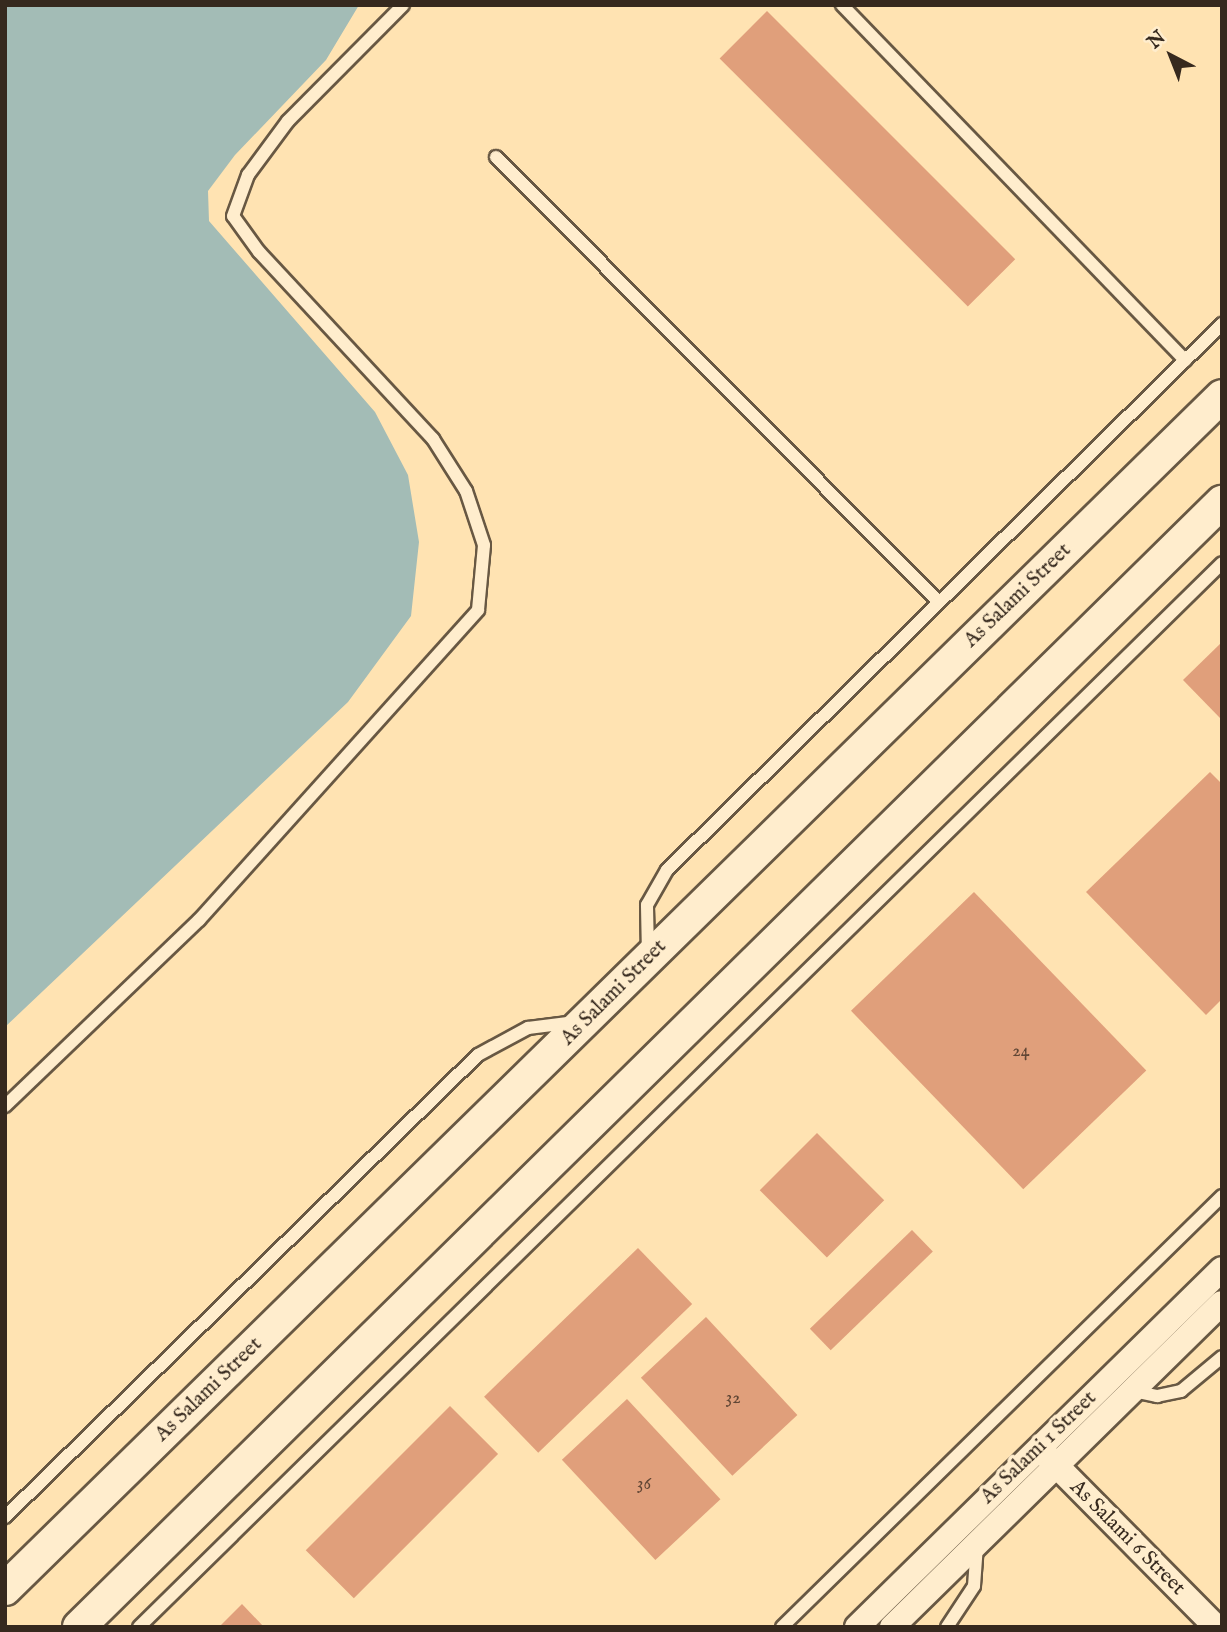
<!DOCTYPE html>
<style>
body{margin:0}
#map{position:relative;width:1227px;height:1632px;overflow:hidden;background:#ffe3b2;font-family:"IM FELL English",serif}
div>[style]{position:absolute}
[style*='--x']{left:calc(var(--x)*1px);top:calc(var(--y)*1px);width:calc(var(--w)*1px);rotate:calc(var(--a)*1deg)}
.water>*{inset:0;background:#a3bcb6}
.building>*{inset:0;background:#e09f7b;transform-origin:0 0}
.roads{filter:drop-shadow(2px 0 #685843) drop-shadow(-2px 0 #685843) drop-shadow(0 2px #685843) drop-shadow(0 -2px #685843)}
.service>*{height:12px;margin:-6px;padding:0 6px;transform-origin:6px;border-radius:6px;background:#ffedcd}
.minor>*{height:24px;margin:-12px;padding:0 12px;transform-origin:12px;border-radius:12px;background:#ffedcd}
.tertiary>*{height:32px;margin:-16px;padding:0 16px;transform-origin:16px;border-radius:16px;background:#ffedcd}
span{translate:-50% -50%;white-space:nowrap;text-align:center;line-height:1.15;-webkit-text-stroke:7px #ffedcd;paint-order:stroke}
.number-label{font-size:18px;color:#604635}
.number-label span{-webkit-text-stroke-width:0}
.street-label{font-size:21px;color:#36291e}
.frame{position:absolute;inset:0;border:7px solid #36291e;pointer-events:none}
.north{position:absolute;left:1136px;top:21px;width:70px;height:70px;-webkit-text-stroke:5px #ffedcd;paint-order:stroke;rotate:318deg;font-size:19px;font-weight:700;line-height:28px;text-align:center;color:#36291e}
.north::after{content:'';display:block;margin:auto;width:24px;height:32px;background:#36291e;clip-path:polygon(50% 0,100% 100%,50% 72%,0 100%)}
</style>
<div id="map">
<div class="water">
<div style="clip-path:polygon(5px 5px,359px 5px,326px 60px,235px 155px,208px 191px,209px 221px,375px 412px,408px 475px,419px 542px,411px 616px,348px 702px,5px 1027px)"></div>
</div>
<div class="building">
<div style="left:767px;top:11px;width:351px;height:67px;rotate:45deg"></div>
<div style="clip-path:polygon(1222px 642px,1222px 717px,1220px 718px,1183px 680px)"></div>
<div style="clip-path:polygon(1210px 772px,1222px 784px,1222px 999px,1206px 1015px,1086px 892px)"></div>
<div style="left:974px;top:892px;width:248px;height:171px;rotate:46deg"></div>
<div style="left:817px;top:1133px;width:95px;height:81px;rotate:45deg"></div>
<div style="left:912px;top:1230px;width:30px;height:142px;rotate:46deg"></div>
<div style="left:638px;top:1248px;width:78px;height:214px;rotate:46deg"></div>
<div style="left:706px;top:1317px;width:134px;height:89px;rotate:47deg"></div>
<div style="left:627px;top:1399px;width:137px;height:89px;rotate:47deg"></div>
<div style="left:450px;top:1406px;width:68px;height:204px;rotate:45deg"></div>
<div style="clip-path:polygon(242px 1604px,264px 1627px,219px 1627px)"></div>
</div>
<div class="roads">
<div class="service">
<div style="--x:842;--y:5;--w:494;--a:46"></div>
<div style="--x:496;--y:157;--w:628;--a:45.13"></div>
<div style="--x:648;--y:954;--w:49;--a:-91.2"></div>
<div style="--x:647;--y:905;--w:40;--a:-60.3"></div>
<div style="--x:667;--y:870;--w:779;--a:-44.53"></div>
<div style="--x:5;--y:1106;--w:269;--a:-43.8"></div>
<div style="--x:199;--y:920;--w:417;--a:-48"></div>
<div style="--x:478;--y:610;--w:65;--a:-84.7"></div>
<div style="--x:484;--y:545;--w:57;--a:-108.4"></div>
<div style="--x:466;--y:491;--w:62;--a:-122.4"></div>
<div style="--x:433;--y:439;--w:255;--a:-132.9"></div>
<div style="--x:259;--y:252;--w:44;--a:-125.8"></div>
<div style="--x:233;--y:216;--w:44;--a:-69.9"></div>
<div style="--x:248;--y:175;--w:67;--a:-53.5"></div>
<div style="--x:288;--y:121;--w:163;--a:-45.2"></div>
<div style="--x:1133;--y:1391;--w:25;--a:12"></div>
<div style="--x:1157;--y:1396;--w:25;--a:-12"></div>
<div style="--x:1181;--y:1391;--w:53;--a:-39.7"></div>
<div style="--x:5;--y:1517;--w:661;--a:-44.33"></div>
<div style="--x:478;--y:1055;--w:57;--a:-28.4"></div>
<div style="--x:528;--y:1028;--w:48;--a:-7.1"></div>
<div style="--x:139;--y:1627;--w:1518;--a:-44.49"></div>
<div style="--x:782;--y:1627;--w:616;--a:-44.41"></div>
<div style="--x:947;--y:1627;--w:49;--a:-56.6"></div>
<div style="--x:974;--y:1586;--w:41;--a:-85.8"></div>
</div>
<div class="minor">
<div style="--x:1045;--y:1454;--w:243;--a:45.3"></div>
<div style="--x:857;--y:1627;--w:511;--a:-44.45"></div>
<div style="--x:892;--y:1627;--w:462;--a:-44.5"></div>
</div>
<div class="tertiary">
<div style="--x:5;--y:1589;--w:1704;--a:-44.43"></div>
<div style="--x:79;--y:1627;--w:1604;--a:-44.55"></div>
</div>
</div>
<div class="number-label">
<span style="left:1021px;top:1052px">24</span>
<span style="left:733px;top:1399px">32</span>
<span style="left:644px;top:1485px">36</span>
</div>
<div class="street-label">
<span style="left:1018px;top:596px;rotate:-44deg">As Salami Street</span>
<span style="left:614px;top:993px;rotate:-45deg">As Salami Street</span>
<span style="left:209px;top:1390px;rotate:-44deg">As Salami Street</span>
<span style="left:1039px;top:1448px;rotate:-44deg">As Salami 1 Street</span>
<span style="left:1127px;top:1538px;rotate:45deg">As Salami 6 Street</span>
</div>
<div class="frame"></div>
<div class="north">N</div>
</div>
